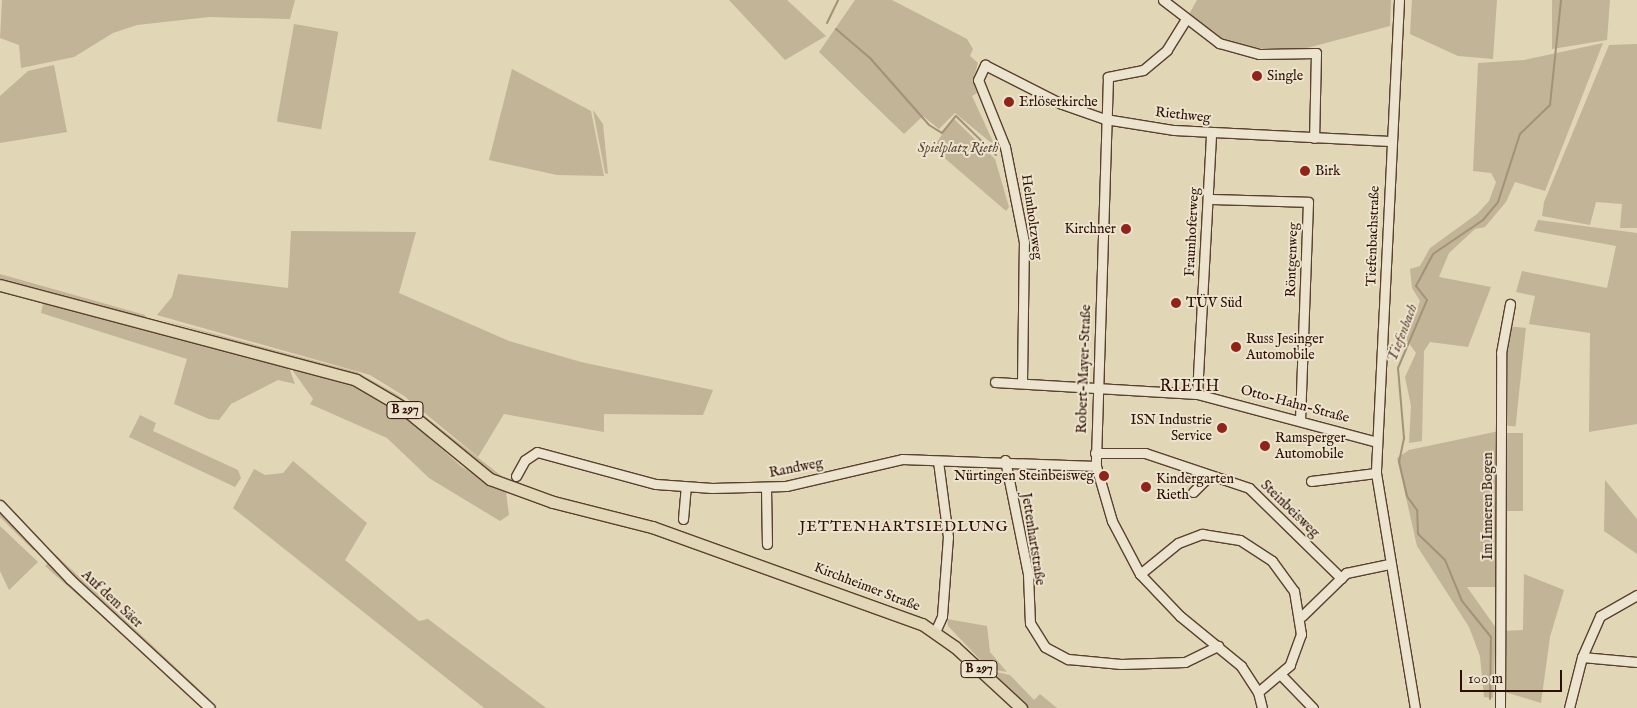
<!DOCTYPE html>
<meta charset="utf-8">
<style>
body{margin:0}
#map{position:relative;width:1637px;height:708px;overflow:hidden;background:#e1d6b5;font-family:"IM FELL English",serif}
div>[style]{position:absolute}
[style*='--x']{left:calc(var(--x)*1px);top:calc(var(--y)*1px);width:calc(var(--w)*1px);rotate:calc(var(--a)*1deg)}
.green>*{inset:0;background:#c2b496;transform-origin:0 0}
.stream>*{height:2px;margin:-1px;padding:0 1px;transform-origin:1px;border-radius:1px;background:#a49278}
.roads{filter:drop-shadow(1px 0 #5a402e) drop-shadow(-1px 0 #5a402e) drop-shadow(0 1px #5a402e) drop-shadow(0 -1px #5a402e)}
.minor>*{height:9px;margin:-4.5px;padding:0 4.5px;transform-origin:4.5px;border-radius:4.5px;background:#ece4cf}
.major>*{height:11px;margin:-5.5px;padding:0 5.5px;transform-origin:5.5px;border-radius:5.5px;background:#e1d6b5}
.dots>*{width:14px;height:14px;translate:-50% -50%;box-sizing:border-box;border:2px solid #ece4cf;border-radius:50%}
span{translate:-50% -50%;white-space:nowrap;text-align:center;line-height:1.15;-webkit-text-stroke:4px #ece4cf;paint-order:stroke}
.shield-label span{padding:1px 4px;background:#ece4cf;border:1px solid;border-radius:4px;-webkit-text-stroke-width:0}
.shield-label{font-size:12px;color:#2d0e01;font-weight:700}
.poi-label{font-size:14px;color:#2d0e01}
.left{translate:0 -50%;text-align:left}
.right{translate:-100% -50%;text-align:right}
.street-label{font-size:14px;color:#2d0e01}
.park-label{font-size:14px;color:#614835;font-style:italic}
.water-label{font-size:15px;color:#634937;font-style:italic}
.neighbourhood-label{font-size:15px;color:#2d0e01;letter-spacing:1px}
.quarter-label{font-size:16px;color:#2d0e01;letter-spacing:1px}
.scale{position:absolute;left:1460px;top:670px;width:102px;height:22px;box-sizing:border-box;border:2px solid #2d0e01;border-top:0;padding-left:6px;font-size:15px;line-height:18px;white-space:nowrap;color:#2d0e01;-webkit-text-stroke:4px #ece4cf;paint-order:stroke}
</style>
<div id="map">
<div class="green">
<div style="clip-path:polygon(2px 0,295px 0,290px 19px,209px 17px,137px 25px,113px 33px,74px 57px,21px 68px,19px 45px,0 38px)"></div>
<div style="clip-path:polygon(729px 0,787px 0,826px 36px,785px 60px)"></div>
<div style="clip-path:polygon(855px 0,892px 0,967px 39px,973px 49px,970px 56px,978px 63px,973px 80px,977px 93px,972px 96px,995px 146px,955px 113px,939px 129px,923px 116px,904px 134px,819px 52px)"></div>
<div style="clip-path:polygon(1197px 0,1391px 0,1390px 26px,1307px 48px,1247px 48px,1217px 37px,1188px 16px)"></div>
<div style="clip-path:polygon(1412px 0,1497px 0,1493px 59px,1458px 56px,1410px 34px)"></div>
<div style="clip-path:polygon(1552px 0,1610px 0,1607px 40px,1552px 49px)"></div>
<div style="left:294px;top:24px;width:45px;height:99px;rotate:10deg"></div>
<div style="clip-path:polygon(1603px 43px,1545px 191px,1515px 182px,1506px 202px,1485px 227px,1475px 229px,1449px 253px,1439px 277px,1491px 287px,1468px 347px,1430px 342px,1424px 351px,1422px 441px,1409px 443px,1411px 406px,1405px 377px,1416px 353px,1406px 339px,1420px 301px,1412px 288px,1410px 269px,1420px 266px,1430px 248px,1477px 214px,1489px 201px,1496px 182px,1491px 173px,1473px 171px,1478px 63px,1524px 60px)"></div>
<div style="clip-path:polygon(1637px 44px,1637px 228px,1620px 228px,1622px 204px,1596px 202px,1590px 225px,1542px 216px,1544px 202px,1609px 45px)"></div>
<div style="clip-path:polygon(54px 65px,67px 132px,0 143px,0 96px,28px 71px)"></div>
<div style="clip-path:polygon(512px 69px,591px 111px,604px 176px,557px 175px,489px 160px)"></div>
<div style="clip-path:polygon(593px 110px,603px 124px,608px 174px,605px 173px)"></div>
<div style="clip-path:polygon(953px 118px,995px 159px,1009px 207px,1006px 211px,933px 148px)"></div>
<div style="clip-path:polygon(1538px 220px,1637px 233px,1637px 424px,1589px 432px,1590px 333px,1529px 324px,1535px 296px,1516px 292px,1522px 271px,1607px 288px,1616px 246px,1534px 231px)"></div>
<div style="clip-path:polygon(291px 231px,416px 232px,399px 293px,509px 341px,581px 362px,713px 390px,703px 415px,604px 414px,604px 432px,504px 414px,478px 457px,404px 396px,370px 375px,157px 315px,172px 297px,178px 274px,288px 288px)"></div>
<div style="clip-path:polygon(0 274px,145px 315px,146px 318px,0 281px)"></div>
<div style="clip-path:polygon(44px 300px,288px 365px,295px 384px,278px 380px,231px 404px,219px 420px,209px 419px,174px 404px,187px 359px,41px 313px)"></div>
<div style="clip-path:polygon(155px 318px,357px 372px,398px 395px,509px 482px,502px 481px,359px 377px)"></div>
<div style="left:1507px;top:326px;width:19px;height:99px;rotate:6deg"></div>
<div style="clip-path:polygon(295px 366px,348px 383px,403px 414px,462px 467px,506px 492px,509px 515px,500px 521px,429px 478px,387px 438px,310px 404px,313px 399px,293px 371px)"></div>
<div style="clip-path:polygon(140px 415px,156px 423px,153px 431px,238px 470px,241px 478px,235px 487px,129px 437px)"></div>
<div style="clip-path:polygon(1499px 431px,1498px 587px,1467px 587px,1496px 628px,1493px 698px,1484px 697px,1480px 656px,1469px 627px,1417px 546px,1397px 458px,1409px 450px)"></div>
<div style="left:1523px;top:433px;width:78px;height:18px;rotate:90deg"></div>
<div style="clip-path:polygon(293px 461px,367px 523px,345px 560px,419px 621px,428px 619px,546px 708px,484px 708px,233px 508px,254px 469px,265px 475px,283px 473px)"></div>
<div style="clip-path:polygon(1605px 480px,1637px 519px,1637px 554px,1604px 531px)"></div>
<div style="clip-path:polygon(0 510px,34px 548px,34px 551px,0 517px)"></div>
<div style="clip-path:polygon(0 526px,38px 562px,9px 590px,0 571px)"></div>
<div style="clip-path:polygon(51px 553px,56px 555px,219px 708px,91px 595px)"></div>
<div style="clip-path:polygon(48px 563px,104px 616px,205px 708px,45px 566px)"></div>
<div style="clip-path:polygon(1524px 574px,1564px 590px,1550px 637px,1541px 703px,1502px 691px,1503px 631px,1523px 630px)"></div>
<div style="clip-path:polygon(947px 619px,987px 626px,990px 652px,1007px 672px,989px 669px,948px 626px)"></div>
<div style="clip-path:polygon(996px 672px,1010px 675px,1034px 700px,1040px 694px,1057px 708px,1026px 708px,992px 675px)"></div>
</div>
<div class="stream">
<div style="--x:827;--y:23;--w:25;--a:-64"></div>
<div style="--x:836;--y:29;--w:45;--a:40.5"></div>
<div style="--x:870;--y:58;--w:89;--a:48.6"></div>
<div style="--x:929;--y:125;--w:15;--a:32"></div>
<div style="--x:942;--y:133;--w:22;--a:-51"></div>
<div style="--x:956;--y:116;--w:56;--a:44.3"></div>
<div style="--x:1490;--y:699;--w:62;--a:-89.1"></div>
<div style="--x:1491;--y:637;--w:46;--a:-128.9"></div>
<div style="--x:1462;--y:601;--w:44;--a:-112.5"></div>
<div style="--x:1445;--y:560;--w:37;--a:-136"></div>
<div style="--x:1418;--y:534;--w:24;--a:-92"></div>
<div style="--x:1417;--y:510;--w:17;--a:-126"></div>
<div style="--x:1407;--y:496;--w:35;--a:-103"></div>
<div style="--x:1399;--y:462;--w:25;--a:-78"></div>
<div style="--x:1404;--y:438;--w:70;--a:-94.9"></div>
<div style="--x:1398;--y:368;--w:74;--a:-66.9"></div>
<div style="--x:1427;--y:300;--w:18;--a:-128"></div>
<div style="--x:1416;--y:286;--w:36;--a:-62"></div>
<div style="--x:1433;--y:254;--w:60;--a:-34.2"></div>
<div style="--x:1483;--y:220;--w:23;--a:-50"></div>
<div style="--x:1498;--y:202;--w:71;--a:-72.1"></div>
<div style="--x:1520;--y:134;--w:42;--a:-44"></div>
<div style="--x:1550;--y:105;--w:106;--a:-84"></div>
</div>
<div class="roads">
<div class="minor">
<div style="--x:1163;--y:0;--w:71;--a:37.5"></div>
<div style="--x:1219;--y:43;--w:41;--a:15.4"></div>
<div style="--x:1259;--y:54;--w:57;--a:-1"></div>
<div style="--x:1316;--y:53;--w:85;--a:91.3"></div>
<div style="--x:1399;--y:0;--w:474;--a:92.8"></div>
<div style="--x:1376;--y:473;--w:238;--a:80.6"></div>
<div style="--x:1186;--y:19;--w:36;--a:122"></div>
<div style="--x:1167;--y:50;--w:31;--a:140"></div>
<div style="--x:1143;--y:70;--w:36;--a:169"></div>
<div style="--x:1108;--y:77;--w:389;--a:91.8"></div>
<div style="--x:1096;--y:466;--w:57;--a:73.8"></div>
<div style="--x:1112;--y:521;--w:60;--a:62.2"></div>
<div style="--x:1140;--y:574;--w:58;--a:46.4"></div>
<div style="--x:1180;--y:616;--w:79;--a:39.3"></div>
<div style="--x:1241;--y:666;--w:31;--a:57"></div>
<div style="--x:1258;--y:692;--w:16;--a:76"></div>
<div style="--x:1208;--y:199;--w:100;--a:1.7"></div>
<div style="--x:1308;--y:202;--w:217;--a:92.1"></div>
<div style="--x:995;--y:382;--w:202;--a:3.4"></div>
<div style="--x:1197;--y:394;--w:186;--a:14.9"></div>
<div style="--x:1022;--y:382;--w:140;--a:-89.2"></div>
<div style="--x:1024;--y:242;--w:97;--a:-101.3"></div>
<div style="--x:1005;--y:147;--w:72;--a:-111.9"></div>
<div style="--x:978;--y:80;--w:17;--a:-65"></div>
<div style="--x:985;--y:65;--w:86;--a:26.9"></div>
<div style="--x:1062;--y:104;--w:46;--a:19.2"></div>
<div style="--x:1105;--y:119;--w:70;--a:9.1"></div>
<div style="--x:1174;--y:130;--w:216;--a:2.9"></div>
<div style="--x:1197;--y:394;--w:262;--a:-86.9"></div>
<div style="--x:1095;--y:453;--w:50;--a:0"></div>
<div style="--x:1145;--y:453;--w:110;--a:18.6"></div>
<div style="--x:1249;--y:488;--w:129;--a:44.4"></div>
<div style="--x:1005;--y:460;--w:116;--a:78.6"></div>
<div style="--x:1028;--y:574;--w:49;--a:87.7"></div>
<div style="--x:1030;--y:623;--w:28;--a:58"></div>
<div style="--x:1045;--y:647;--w:26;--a:28"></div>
<div style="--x:1068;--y:659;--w:53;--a:5.4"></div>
<div style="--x:1121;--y:664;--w:64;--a:-1.8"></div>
<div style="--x:1185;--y:662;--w:37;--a:-26"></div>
<div style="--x:516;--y:476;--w:18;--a:-61"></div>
<div style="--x:525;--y:460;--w:14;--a:-34"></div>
<div style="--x:537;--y:452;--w:123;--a:15.1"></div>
<div style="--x:656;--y:484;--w:56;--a:4.1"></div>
<div style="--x:712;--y:488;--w:74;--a:-1.5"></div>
<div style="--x:786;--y:486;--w:119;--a:-13.1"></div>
<div style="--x:902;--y:459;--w:194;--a:2.1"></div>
<div style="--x:1311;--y:481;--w:65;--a:-7"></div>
<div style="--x:766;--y:488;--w:56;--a:89"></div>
<div style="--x:1193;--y:492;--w:24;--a:-45"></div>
<div style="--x:0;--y:505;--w:102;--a:46.6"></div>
<div style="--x:70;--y:579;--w:190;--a:42.7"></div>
<div style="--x:683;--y:519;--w:32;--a:-85"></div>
<div style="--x:1140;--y:574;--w:49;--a:-39.2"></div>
<div style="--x:1178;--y:543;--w:26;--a:-21"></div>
<div style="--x:1202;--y:534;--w:38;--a:9"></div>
<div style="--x:1240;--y:540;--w:38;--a:33"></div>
<div style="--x:1272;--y:561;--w:37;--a:54"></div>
<div style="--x:1294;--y:591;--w:44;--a:80.8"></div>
<div style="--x:1301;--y:634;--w:33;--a:110"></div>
<div style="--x:1290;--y:665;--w:42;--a:139.8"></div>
<div style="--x:1302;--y:616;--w:62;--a:-44.3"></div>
<div style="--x:1346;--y:573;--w:44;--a:-11.8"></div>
<div style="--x:935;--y:632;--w:17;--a:-66"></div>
<div style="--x:942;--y:616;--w:79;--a:-85.7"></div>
<div style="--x:948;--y:537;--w:77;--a:-97.5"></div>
<div style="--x:1582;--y:657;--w:55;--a:5.2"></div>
<div style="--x:1281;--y:675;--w:46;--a:45.9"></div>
<div style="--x:1500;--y:708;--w:355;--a:-89.8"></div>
<div style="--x:1501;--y:353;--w:50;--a:-79.6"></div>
<div style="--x:1569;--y:708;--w:53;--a:-75.7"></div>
<div style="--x:1582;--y:657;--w:45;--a:-66.3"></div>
<div style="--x:1600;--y:616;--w:43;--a:-29.6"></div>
</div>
<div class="major">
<div style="--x:0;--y:285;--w:368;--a:14.9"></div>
<div style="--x:356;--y:380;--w:53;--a:30.4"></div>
<div style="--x:402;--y:407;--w:114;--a:39.3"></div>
<div style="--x:490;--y:479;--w:67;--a:20.1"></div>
<div style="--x:553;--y:502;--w:102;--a:14.2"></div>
<div style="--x:652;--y:527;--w:287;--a:19.8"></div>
<div style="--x:922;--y:624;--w:40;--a:34.9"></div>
<div style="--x:955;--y:647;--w:90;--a:42.7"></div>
</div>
</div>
<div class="dots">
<div style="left:1257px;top:76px;background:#8f2418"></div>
<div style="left:1009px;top:102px;background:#8f2418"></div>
<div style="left:1305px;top:171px;background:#8f2418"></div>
<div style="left:1126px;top:229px;background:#8f2418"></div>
<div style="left:1176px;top:303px;background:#8f2418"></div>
<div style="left:1236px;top:347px;background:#8f2418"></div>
<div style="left:1222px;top:428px;background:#8f2418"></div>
<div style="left:1265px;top:446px;background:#8f2418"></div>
<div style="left:1104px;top:476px;background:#8f2418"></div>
<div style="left:1146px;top:487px;background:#8f2418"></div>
</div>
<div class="shield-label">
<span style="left:405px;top:410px">B 297</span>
<span style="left:979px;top:669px">B 297</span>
</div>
<div class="poi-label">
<span class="left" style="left:1267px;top:76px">Single</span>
<span class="left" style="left:1019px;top:102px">Erlöserkirche</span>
<span class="left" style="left:1315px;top:171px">Birk</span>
<span class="right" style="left:1116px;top:229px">Kirchner</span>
<span class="left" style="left:1186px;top:303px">TÜV Süd</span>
<span class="left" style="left:1246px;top:347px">Russ Jesinger<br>Automobile</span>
<span class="right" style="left:1212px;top:428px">ISN Industrie<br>Service</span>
<span class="left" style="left:1275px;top:446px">Ramsperger<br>Automobile</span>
<span class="right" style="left:1094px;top:476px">Nürtingen Steinbeisweg</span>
<span class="left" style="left:1156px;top:487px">Kindergarten<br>Rieth</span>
</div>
<div class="street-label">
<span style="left:1183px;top:115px;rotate:6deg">Riethweg</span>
<span style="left:1032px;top:217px;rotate:82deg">Helmholtzweg</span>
<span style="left:1192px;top:232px;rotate:-87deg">Fraunhoferweg</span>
<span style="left:1373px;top:236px;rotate:-88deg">Tiefenbachstraße</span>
<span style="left:1292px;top:260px;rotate:-88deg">Röntgenweg</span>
<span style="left:1084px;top:369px;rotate:-88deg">Robert-Mayer-Straße</span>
<span style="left:1295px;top:404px;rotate:15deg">Otto-Hahn-Straße</span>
<span style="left:796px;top:468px;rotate:-11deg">Randweg</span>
<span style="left:1488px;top:506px;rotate:-90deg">Im Inneren Bogen</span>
<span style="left:1290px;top:509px;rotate:44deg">Steinbeisweg</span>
<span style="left:1033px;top:539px;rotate:81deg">Jettenhartstraße</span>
<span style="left:867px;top:587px;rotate:21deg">Kirchheimer Straße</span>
<span style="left:112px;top:599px;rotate:43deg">Auf dem Säer</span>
</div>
<div class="park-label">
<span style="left:958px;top:148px">Spielplatz Rieth</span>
</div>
<div class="water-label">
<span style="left:1402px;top:333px;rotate:-69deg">Tiefenbach</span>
</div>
<div class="neighbourhood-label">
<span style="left:904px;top:527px">JETTENHARTSIEDLUNG</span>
</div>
<div class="quarter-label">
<span style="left:1190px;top:387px">RIETH</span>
</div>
<div class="scale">100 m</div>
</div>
